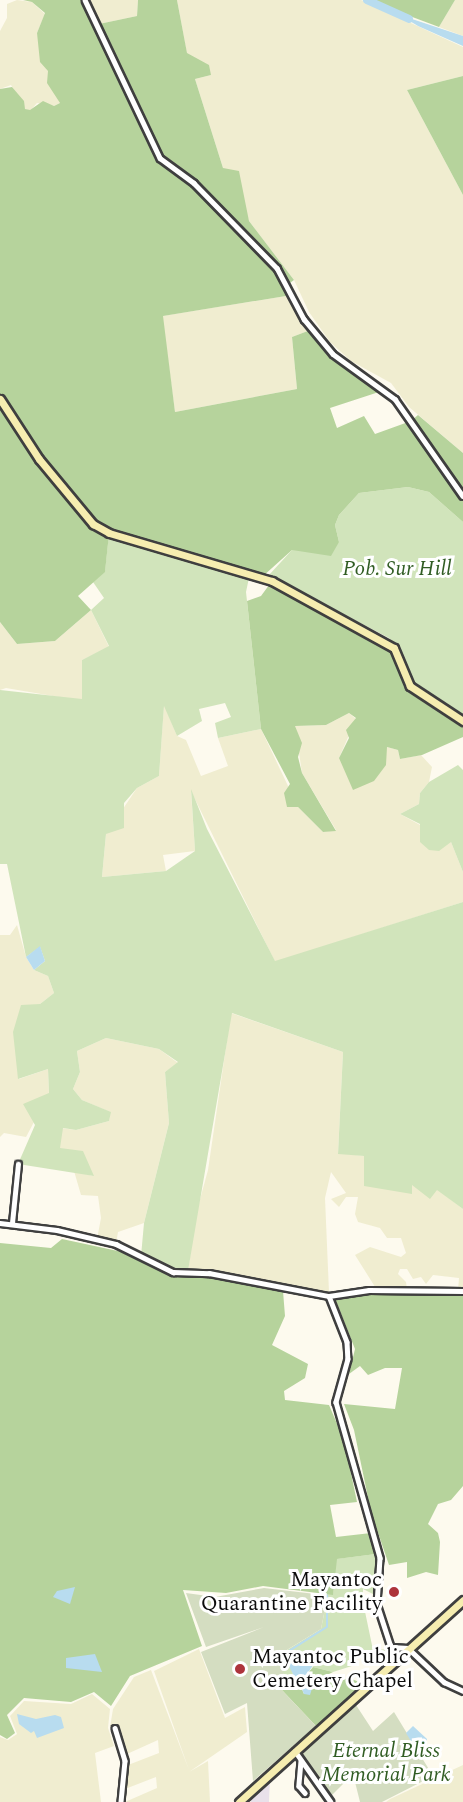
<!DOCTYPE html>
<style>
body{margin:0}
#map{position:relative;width:463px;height:1802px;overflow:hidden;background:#fdfaee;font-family:Spectral,serif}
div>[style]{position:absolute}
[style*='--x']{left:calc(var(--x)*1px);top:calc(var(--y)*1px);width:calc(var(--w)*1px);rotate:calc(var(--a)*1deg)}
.industrial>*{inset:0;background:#e9e1ea}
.farmland>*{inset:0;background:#f0edd0}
.green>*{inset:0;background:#d1e4bb}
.forest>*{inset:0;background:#b6d39c}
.cemetery>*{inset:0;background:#d4ddc1}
.water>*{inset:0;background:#b8dcef}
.stream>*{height:1.5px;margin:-0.75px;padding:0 0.75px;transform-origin:0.75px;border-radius:0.75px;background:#b8dcef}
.river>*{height:8px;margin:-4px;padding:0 4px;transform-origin:4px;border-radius:4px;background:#b8dcef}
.roads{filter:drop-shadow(2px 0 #3f3f3f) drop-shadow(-2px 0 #3f3f3f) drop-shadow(0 2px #3f3f3f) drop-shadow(0 -2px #3f3f3f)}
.street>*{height:4.5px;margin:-2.25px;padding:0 2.25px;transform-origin:2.25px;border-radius:2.25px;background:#fff}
.secondary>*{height:7px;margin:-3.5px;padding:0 3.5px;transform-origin:3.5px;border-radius:3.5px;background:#f6edb0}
.dots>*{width:16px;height:16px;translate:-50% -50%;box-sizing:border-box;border:3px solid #fff;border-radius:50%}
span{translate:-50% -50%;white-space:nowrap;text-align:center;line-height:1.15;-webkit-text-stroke:6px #fff;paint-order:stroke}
.park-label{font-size:21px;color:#315d24;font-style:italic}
.poi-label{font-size:21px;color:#0c0c0c}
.right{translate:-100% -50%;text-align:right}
.left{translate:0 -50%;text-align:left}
</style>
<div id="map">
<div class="industrial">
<div style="clip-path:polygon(270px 1777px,269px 1802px,251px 1802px,251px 1795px)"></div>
</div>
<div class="farmland">
<div style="clip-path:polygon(17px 0,32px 2px,45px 14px,37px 33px,60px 103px,54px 106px,37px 103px,30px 111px,25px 109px,11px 85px,0 89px,0 31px,7px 18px,7px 4px)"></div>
<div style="clip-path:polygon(88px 0,138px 0,137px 16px,99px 24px)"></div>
<div style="clip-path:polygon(177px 0,361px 0,463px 47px,463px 76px,407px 90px,463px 195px,463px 453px,409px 407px,391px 383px,351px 361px,330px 342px,309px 312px,294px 280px,249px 221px,241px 196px,223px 168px,195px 79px,211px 75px,187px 54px)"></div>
<div style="clip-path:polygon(455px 0,463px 0,463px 36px,439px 27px)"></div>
<div style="clip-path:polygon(292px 295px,313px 329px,292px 337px,297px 389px,175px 412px,162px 316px)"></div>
<div style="clip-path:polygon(91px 610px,109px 647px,82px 660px,82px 701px,6px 688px,0 690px,0 622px,17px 644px,55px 641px)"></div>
<div style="clip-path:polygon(164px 704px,177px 736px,186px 740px,201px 776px,228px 766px,218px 738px,261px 729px,298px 807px,323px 832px,336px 830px,302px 773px,295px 726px,326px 725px,349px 713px,356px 719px,339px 758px,387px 747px,398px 750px,400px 759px,421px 755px,432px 767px,429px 782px,420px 793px,419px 804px,400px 814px,451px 842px,463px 872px,463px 902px,275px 962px,191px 791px,195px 851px,163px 855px,166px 871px,102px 877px,106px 834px,137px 788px,159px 776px)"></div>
<div style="clip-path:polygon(17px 925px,26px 957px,34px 970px,48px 976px,54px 993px,40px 1004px,19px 1079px,48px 1069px,49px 1094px,26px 1137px,4px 1133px,0 1137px,0 935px,10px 935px)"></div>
<div style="clip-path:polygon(231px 1013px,343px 1052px,338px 1153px,364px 1156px,412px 1193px,412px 1185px,437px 1189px,463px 1209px,463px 1291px,458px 1291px,459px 1278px,433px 1275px,426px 1284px,421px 1277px,413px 1279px,407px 1269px,400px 1269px,398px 1274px,406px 1282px,407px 1289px,377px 1290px,355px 1255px,370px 1247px,401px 1257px,406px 1253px,401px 1238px,387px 1238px,380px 1228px,358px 1222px,355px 1214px,358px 1197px,346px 1197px,339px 1207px,331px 1199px,346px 1193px,331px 1172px,325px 1198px,329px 1292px,278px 1288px,204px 1269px,188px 1271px,196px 1214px,208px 1170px)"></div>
<div style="clip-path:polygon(106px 1038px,159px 1049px,178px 1063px,165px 1072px,169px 1123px,144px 1223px,118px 1232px,116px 1244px,97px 1239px,101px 1218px,98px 1196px,81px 1195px,74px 1171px,93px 1176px,59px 1148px,61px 1128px,76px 1130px,109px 1121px,110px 1112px,82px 1100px,73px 1089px,80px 1072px,77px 1051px)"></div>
<div style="clip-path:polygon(199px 1649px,225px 1718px,245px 1707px,247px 1732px,189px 1772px,208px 1761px,210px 1802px,125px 1802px,157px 1788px,156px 1777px,125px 1789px,128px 1765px,159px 1753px,158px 1740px,127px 1754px,116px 1725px,110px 1727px,113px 1709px,134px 1677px,151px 1670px,189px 1770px,154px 1671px)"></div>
<div style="clip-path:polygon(92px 1694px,110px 1709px,108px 1728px,114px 1746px,95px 1753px,101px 1802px,0 1802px,0 1737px,8px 1740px,17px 1734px,10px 1716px,24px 1701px,71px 1704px)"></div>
<div style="clip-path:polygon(463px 1765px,463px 1802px,386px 1802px,390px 1799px)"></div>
</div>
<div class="green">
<div style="clip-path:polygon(408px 487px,429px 492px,463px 522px,463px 718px,430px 699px,409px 679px,400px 650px,389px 638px,269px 575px,292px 550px,339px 542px,335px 525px,339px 515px,359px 493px)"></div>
<div style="clip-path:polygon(109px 533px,250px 573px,246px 592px,261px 729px,218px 738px,215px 723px,231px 717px,225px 703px,199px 709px,202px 721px,177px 736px,164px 706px,159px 776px,137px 788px,124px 803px,124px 828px,106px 834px,102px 877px,166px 871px,195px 851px,191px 789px,207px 829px,275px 961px,463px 902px,463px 1209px,437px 1190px,430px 1199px,412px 1185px,412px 1194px,364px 1186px,364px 1156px,338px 1154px,343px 1052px,232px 1013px,188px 1271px,173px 1272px,141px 1256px,144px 1223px,169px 1123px,165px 1072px,178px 1062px,159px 1049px,106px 1038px,77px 1051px,80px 1072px,73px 1089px,82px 1100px,111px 1112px,109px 1121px,76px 1130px,63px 1128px,60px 1148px,83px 1151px,94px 1176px,18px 1164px,35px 1125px,23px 1104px,49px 1093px,48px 1069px,18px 1079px,13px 1032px,21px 1005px,40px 1004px,54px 993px,48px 976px,34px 970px,45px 961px,40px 947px,26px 957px,7px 864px,0 864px,0 690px,82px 699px,82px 660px,109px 646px,91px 610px,104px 598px,93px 582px,105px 571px)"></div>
<div style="clip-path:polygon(458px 765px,463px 770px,463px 872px,451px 842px,439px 851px,429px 850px,420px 842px,420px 824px,400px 814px,419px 804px,420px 793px,429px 782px)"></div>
<div style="clip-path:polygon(376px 1554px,379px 1555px,382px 1569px,377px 1596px,363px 1589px,363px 1602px,373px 1650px,393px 1649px,355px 1658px,355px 1665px,333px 1672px,313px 1667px,314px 1664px,306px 1658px,291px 1663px,293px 1674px,286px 1679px,279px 1664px,279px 1655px,321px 1629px,326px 1604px,324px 1594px,333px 1594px,336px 1559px)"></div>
</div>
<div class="forest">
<div style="clip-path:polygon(23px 0,85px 0,99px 24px,137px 16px,138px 0,177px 0,187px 53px,209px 65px,211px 75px,195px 79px,223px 168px,239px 171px,249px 221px,294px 280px,287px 285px,292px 295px,163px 316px,175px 412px,297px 389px,292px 337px,313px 329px,337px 358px,385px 390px,330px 408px,337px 428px,364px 416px,375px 434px,411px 421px,418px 415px,463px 453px,463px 522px,429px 492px,408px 487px,359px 493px,339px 515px,335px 525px,339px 542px,331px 556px,292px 550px,262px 577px,109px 534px,105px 572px,78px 596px,91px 610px,55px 641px,17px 644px,0 622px,0 89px,12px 87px,24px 101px,25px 109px,30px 110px,43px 101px,54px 106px,60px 103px,47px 83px,48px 71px,40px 62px,37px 33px,45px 13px,32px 2px)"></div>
<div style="clip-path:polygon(367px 0,455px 0,439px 27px)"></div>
<div style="clip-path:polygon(463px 76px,463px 195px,407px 90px)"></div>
<div style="clip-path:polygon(272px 581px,395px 649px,406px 679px,463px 721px,463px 737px,422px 755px,400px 759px,398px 750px,387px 747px,386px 765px,374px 781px,353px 790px,339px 758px,349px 738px,346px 730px,356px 718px,349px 713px,326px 725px,295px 726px,302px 743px,298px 757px,302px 773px,336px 831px,323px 832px,298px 807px,287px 807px,284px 793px,290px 784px,261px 729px,247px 601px,261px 596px)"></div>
<div style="clip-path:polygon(62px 1239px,141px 1256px,171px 1276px,215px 1278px,283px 1291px,285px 1316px,272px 1345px,308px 1364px,305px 1378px,284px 1391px,285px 1400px,329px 1405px,344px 1440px,357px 1502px,330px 1505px,336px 1537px,371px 1533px,376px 1554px,337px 1559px,333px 1595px,263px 1586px,226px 1593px,183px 1590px,202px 1646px,130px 1676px,111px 1706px,94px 1692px,71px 1702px,24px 1698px,7px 1715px,15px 1733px,7px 1739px,0 1735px,0 1243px,51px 1248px)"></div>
<div style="clip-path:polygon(463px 1292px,463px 1486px,451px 1500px,438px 1504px,428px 1524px,438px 1533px,440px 1542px,438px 1575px,426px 1572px,407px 1578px,407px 1562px,389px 1565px,371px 1512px,354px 1430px,344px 1404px,395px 1409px,402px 1368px,385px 1368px,368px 1375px,360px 1366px,349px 1374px,355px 1349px,334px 1296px)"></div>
<div style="clip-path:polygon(313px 1667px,333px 1672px,329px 1674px,333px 1682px,349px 1678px,367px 1685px,316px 1726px,280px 1688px,288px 1679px,289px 1685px,301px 1687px,304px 1694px,309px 1684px,307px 1674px)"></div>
</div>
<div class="cemetery">
<div style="clip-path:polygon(264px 1588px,324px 1595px,326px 1604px,321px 1629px,277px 1656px,287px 1682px,279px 1687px,316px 1726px,253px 1781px,247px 1703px,225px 1714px,201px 1652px,264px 1627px,206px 1647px,186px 1593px,215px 1597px)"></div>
<div style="clip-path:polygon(356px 1705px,373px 1731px,394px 1712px,433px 1776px,382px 1802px,360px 1802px,353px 1774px,331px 1796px,319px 1789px,298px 1754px)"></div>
</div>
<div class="water">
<div style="clip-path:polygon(400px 15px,463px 36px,463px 46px,418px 26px)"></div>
<div style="clip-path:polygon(40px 946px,45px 961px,34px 970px,26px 957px)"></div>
<div style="clip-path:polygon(75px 1587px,70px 1604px,53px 1597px,57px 1591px)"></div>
<div style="clip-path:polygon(95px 1654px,102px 1672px,66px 1668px,66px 1658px)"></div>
<div style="clip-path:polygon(306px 1658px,314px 1664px,307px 1674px,313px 1685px,310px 1695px,304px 1694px,301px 1687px,289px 1685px,287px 1679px,293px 1674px,288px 1664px)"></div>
<div style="clip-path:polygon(17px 1714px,36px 1719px,55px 1715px,61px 1717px,64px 1728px,37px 1738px,34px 1731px,31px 1733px,19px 1724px)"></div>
<div style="clip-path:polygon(413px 1726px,427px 1739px,425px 1754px,420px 1756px,406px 1733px)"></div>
</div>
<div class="stream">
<div style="--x:283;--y:1655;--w:52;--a:-32.5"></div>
<div style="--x:327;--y:1627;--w:31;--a:-90"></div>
<div style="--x:284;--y:1655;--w:29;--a:-2"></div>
<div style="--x:314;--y:1657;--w:3;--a:90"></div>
</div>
<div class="river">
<div style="--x:367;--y:0;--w:46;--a:24.3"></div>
</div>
<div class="roads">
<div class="street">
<div style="--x:85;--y:0;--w:175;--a:64.6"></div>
<div style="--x:160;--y:158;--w:42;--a:36.3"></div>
<div style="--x:194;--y:183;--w:119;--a:45.7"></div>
<div style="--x:277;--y:268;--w:58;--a:62.1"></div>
<div style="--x:304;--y:319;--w:45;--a:50.4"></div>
<div style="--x:333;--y:354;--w:77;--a:36"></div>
<div style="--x:395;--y:399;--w:118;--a:55"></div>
<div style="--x:0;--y:1223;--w:57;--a:7"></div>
<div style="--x:57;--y:1230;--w:61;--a:13.3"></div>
<div style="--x:116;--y:1244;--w:64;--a:26.2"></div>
<div style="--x:173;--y:1272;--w:36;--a:2"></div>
<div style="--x:209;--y:1273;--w:122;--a:10.9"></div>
<div style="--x:329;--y:1296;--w:40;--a:-8.5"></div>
<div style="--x:369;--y:1290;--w:94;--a:0.6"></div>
<div style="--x:12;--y:1223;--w:59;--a:-84.2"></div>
<div style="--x:329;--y:1296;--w:49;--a:68.6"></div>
<div style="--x:347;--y:1342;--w:17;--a:87"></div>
<div style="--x:348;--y:1359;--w:45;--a:105.6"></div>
<div style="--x:336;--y:1402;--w:162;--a:74.2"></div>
<div style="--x:380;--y:1558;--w:46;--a:93.7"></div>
<div style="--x:377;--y:1604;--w:45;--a:72"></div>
<div style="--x:391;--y:1647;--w:17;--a:3"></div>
<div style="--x:410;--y:1650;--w:47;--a:43.3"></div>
<div style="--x:444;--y:1682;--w:21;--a:25"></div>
<div style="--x:115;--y:1728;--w:34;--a:73"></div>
<div style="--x:125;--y:1761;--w:41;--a:95.6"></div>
<div style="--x:295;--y:1751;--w:62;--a:54.8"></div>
<div style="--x:301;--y:1761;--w:25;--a:95"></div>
<div style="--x:299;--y:1786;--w:9;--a:49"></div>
</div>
<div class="secondary">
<div style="--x:0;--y:399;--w:72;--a:57"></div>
<div style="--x:39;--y:459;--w:85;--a:50.3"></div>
<div style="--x:93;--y:524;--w:18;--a:29"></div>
<div style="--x:109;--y:533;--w:170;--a:16.4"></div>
<div style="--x:272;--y:581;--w:139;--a:28.8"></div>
<div style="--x:394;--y:648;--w:41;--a:67.2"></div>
<div style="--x:410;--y:686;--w:64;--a:33.4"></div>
<div style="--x:239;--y:1802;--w:302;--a:-42"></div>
</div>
</div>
<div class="dots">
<div style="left:394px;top:1592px;background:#ad343c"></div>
<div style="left:240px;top:1669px;background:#ad343c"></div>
</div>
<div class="park-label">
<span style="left:397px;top:569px">Pob. Sur Hill</span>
<span style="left:386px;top:1763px">Eternal Bliss<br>Memorial Park</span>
</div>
<div class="poi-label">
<span class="right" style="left:382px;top:1592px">Mayantoc<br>Quarantine Facility</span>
<span class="left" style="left:252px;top:1669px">Mayantoc Public<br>Cemetery Chapel</span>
</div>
</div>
